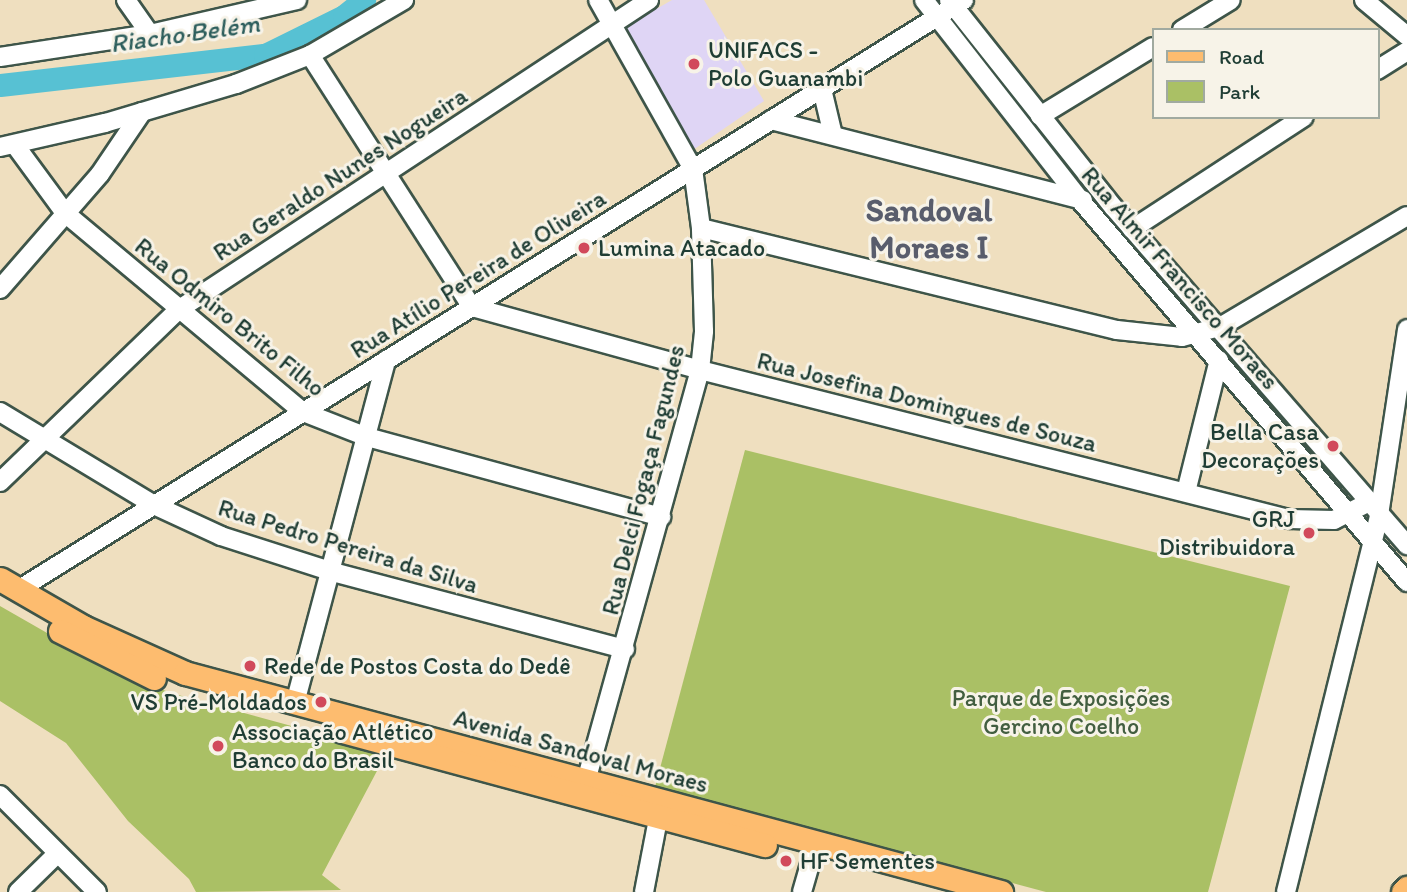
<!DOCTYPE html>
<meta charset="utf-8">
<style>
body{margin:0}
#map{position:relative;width:1407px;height:892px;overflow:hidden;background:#efdfbf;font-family:Itim,sans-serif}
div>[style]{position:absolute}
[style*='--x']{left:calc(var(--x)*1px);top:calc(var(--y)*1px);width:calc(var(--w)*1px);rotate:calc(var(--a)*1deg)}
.built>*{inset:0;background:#dfd5f5}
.green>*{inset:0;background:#aac065}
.river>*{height:23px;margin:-11.5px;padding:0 11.5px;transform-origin:11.5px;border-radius:11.5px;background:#57c1d3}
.roads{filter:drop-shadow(2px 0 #3e5549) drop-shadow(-2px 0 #3e5549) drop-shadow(0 2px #3e5549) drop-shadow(0 -2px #3e5549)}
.minor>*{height:18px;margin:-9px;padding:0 9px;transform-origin:9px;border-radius:9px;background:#fff}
.major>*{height:23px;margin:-11.5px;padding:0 11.5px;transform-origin:11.5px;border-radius:11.5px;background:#fdbc6f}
.dots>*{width:19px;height:19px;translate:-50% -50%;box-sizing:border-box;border:4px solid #f7f3e8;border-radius:50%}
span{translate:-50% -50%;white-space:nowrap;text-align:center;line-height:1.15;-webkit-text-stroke:6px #f7f3e8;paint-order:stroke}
.poi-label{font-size:24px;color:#1f3d34}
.left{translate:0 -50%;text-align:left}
.right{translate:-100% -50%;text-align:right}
.street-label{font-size:24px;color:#1f3d34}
.park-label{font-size:24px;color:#425e40}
.water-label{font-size:26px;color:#2d5e5c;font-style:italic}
.district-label{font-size:32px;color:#595d6c;font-weight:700}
.legend{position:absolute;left:1152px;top:28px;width:228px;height:91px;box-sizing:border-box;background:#f7f3e8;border:2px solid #a1aaa0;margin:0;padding:9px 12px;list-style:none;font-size:21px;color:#1f3d34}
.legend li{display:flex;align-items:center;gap:14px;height:35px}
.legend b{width:35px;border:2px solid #a1aaa0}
</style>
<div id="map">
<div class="built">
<div style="clip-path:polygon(672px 0,704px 0,764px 101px,693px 150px,625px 27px)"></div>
</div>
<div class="green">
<div style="clip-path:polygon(745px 450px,1290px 586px,1208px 892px,1046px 892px,655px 787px)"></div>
<div style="clip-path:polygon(0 606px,110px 669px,171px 693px,387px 752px,322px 875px,341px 890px,196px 892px,189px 879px,128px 821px,66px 743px,0 701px)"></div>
</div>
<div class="river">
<div style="--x:0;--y:85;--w:267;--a:-6.5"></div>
<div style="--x:265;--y:55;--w:88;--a:-26.3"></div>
<div style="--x:344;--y:16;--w:26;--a:-39"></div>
</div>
<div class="roads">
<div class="minor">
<div style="--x:126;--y:0;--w:42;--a:54.8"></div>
<div style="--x:924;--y:0;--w:254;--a:52"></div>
<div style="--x:1080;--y:200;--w:503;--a:49.44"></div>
<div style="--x:949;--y:0;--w:265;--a:51.6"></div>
<div style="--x:1114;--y:208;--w:447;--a:49"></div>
<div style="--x:1364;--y:0;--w:56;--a:39.9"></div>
<div style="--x:1182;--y:30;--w:57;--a:-31.5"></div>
<div style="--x:310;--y:55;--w:300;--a:57.3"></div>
<div style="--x:472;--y:307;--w:237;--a:15.4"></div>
<div style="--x:700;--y:370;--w:608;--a:14.2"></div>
<div style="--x:1289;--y:519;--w:45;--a:1.3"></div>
<div style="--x:1334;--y:520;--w:39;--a:-27"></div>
<div style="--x:0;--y:57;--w:152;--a:-8.7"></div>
<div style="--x:150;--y:34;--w:151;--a:-13"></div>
<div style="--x:1377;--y:70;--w:36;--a:-32"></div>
<div style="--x:822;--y:89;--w:47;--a:76.6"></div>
<div style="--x:1040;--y:116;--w:132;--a:-31.4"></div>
<div style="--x:771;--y:120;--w:322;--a:14.4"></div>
<div style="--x:15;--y:145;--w:84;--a:53.7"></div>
<div style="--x:65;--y:213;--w:310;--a:39.9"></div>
<div style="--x:303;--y:412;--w:69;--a:21.3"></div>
<div style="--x:367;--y:437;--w:305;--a:15.2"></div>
<div style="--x:0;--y:147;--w:108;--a:-12.9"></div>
<div style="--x:105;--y:123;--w:137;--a:-16.6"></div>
<div style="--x:236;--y:84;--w:79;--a:-21.4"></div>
<div style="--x:310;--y:55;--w:109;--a:-30.3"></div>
<div style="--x:701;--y:228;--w:428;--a:13.8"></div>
<div style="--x:1117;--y:330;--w:65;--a:6.1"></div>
<div style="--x:1182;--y:337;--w:39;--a:-15"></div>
<div style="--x:1220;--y:327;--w:217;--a:-30.7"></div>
<div style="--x:1132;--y:229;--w:205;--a:-33.1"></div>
<div style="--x:0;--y:289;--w:152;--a:-49"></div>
<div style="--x:100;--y:174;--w:75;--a:-55.9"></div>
<div style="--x:0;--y:412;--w:180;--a:31.1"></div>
<div style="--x:154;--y:505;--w:74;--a:24.8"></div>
<div style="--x:221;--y:536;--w:118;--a:17.8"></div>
<div style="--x:333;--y:572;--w:302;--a:14.8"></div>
<div style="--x:0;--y:482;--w:248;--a:-44"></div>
<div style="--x:178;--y:310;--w:564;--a:-33.35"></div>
<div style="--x:1186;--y:492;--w:136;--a:-76"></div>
<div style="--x:18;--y:590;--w:1115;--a:-31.95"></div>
<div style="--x:295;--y:703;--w:355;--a:-75.1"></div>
<div style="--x:586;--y:781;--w:427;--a:-74.5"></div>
<div style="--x:700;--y:370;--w:39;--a:-84"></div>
<div style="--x:704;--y:331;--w:103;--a:-91.7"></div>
<div style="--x:701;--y:228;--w:60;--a:-97.7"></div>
<div style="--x:693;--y:169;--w:194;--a:-119.3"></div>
<div style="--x:0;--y:795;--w:137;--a:45"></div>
<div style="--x:18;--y:892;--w:54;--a:-44.3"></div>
<div style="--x:644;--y:892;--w:90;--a:-79.1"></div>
<div style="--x:802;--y:892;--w:35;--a:-74"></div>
<div style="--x:1286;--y:892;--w:388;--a:-76.1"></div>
<div style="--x:1379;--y:515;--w:188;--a:-81.4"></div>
</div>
<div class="major">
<div style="--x:0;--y:579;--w:96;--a:30"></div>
<div style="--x:83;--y:627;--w:112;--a:24.3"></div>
<div style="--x:185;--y:673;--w:845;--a:15.02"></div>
<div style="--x:60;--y:631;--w:105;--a:26.6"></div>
<div style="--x:342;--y:731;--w:438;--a:15.1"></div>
<div style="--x:1403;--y:892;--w:6;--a:-45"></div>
</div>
</div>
<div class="dots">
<div style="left:694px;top:64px;background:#d1495b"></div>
<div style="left:584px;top:248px;background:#d1495b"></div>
<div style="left:1333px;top:446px;background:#d1495b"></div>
<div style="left:1309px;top:533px;background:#d1495b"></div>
<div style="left:250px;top:666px;background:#d1495b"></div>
<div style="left:321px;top:702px;background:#d1495b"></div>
<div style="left:218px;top:746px;background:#d1495b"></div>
<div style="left:786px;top:861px;background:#d1495b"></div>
</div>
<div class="poi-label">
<span class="left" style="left:708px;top:64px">UNIFACS -<br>Polo Guanambi</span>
<span class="left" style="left:598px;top:248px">Lumina Atacado</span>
<span class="right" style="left:1319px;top:446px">Bella Casa<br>Decorações</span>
<span class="right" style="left:1295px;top:533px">GRJ<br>Distribuidora</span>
<span class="left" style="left:264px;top:666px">Rede de Postos Costa do Dedê</span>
<span class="right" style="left:307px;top:702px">VS Pré-Moldados</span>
<span class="left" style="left:232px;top:746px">Associação Atlético<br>Banco do Brasil</span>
<span class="left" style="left:800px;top:861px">HF Sementes</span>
</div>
<div class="street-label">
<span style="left:340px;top:174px;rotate:-33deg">Rua Geraldo Nunes Nogueira</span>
<span style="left:478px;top:274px;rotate:-32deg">Rua Atílio Pereira de Oliveira</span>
<span style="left:1180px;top:278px;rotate:49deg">Rua Almir Francisco Moraes</span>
<span style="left:230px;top:317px;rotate:39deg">Rua Odmiro Brito Filho</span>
<span style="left:927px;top:402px;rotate:14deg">Rua Josefina Domingues de Souza</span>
<span style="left:643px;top:480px;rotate:-76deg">Rua Delci Fogaça Fagundes</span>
<span style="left:348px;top:546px;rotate:17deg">Rua Pedro Pereira da Silva</span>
<span style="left:581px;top:751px;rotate:15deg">Avenida Sandoval Moraes</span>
</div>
<div class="park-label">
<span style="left:1061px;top:712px">Parque de Exposições<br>Gercino Coelho</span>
</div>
<div class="water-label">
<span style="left:185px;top:34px;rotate:-8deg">Riacho Belém</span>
</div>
<div class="district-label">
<span style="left:929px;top:229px">Sandoval<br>Moraes I</span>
</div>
<ul class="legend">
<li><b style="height:9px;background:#fdbc6f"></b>Road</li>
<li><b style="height:19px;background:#aac065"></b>Park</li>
</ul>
</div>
